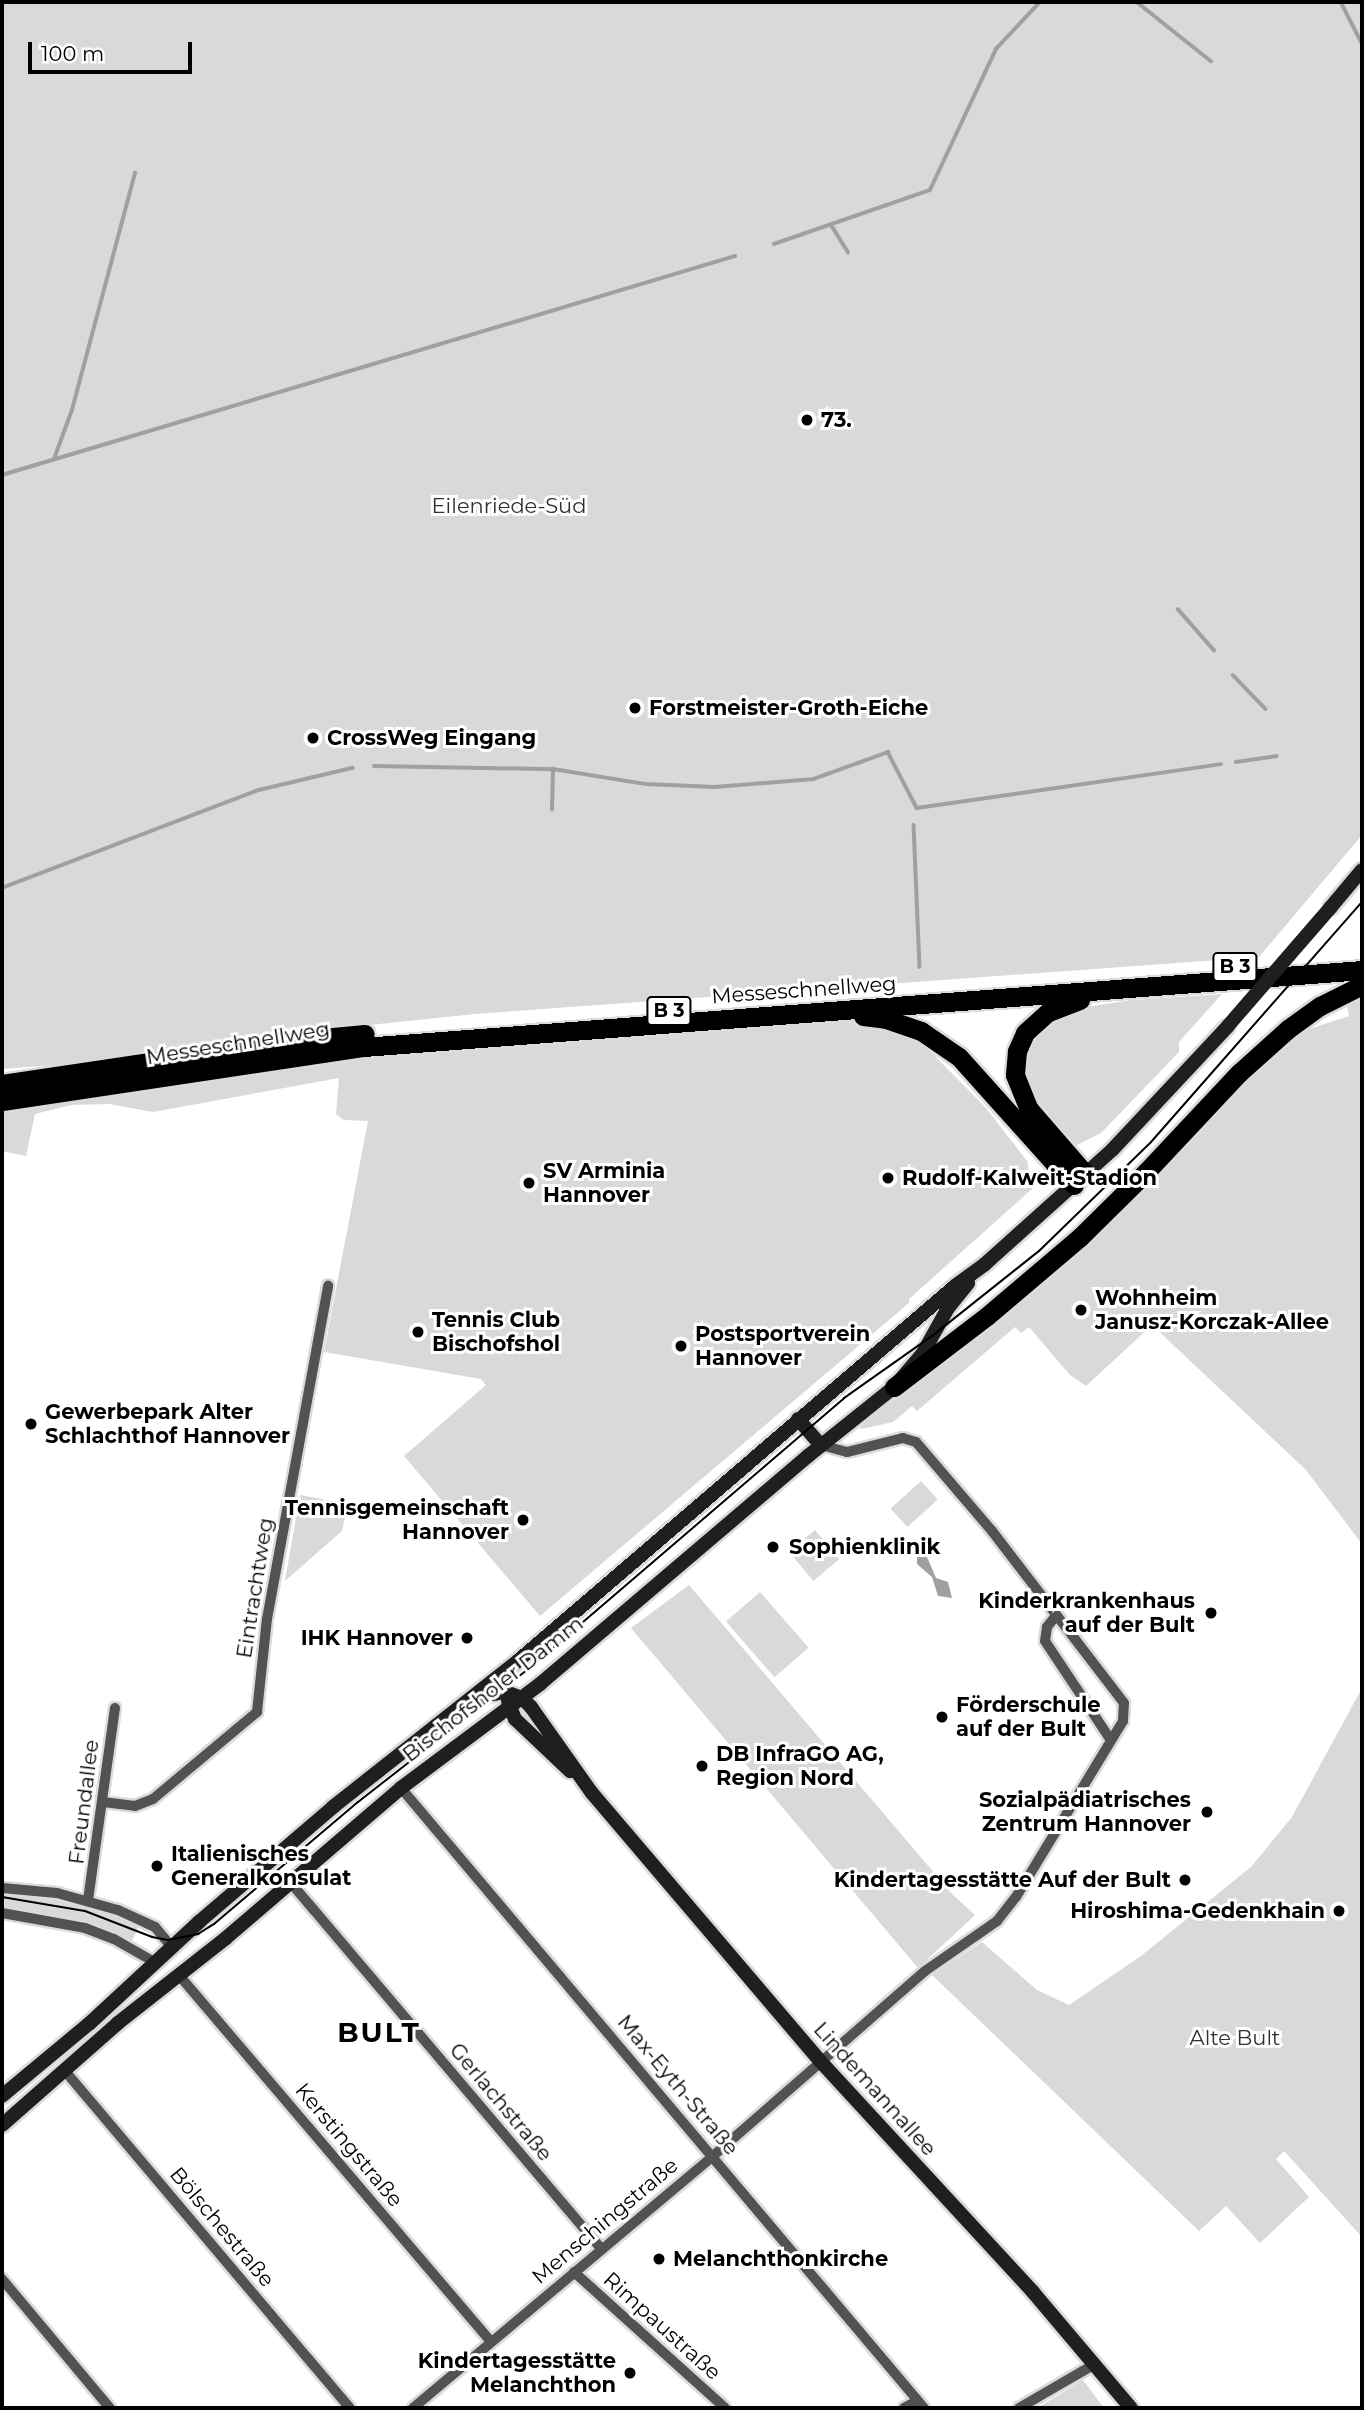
<!DOCTYPE html>
<meta charset="utf-8">
<style>
body{margin:0}
#map{position:relative;width:1364px;height:2410px;overflow:hidden;background:#fff;font-family:Montserrat,sans-serif}
div>[style]{position:absolute}
[style*='--x']{left:calc(var(--x)*1px);top:calc(var(--y)*1px);width:calc(var(--w)*1px);rotate:calc(var(--a)*1deg)}
.green>*{inset:0;background:#d9d9d9;transform-origin:0 0}
.water>*{inset:0;background:#a0a0a0}
.stream>*{height:3.5px;margin:-1.75px;padding:0 1.75px;transform-origin:1.75px;border-radius:1.75px;background:#a0a0a0}
.roads{filter:drop-shadow(2px 0 #dbdbdb) drop-shadow(-2px 0 #dbdbdb) drop-shadow(0 2px #dbdbdb) drop-shadow(0 -2px #dbdbdb)}
.street>*{height:10px;margin:-5px;padding:0 5px;transform-origin:5px;border-radius:5px;background:#525252}
.secondary>*{height:14px;margin:-7px;padding:0 7px;transform-origin:7px;border-radius:7px;background:#1f1f1f}
.highway>*{height:19px;margin:-9.5px;padding:0 9.5px;transform-origin:9.5px;border-radius:9.5px;background:#000}
.tram>*{height:2px;margin:-1px;padding:0 1px;transform-origin:1px;border-radius:1px;background:#000}
.secondary-bridge>*{height:14px;margin:-7px;padding:0 7px;transform-origin:7px;border-radius:7px;background:#1f1f1f}
.dots>*{width:19px;height:19px;translate:-50% -50%;box-sizing:border-box;border:4px solid #fff;border-radius:50%}
span{translate:-50% -50%;white-space:nowrap;text-align:center;line-height:1.15;-webkit-text-stroke:6px #fff;paint-order:stroke}
.shield-label span{padding:2px 5px;background:#fff;border:2px solid;border-radius:5px;-webkit-text-stroke-width:0}
.shield-label{font-size:19px;color:#000;font-weight:700}
.poi-label{font-size:21px;color:#000;font-weight:700}
.left{translate:0 -50%;text-align:left}
.right{translate:-100% -50%;text-align:right}
.park-label{font-size:21px;color:#303030}
.street-label{font-size:21px;color:#000}
.district-label{font-size:28px;color:#000;font-weight:700;letter-spacing:2px}
.frame{position:absolute;inset:0;border:4px solid #000;pointer-events:none}
.scale{position:absolute;left:28px;top:42px;width:164px;height:32px;box-sizing:border-box;border:4px solid #000;border-top:0;padding-left:9px;font-size:21px;line-height:24px;white-space:nowrap;color:#000;-webkit-text-stroke:5px #fff;paint-order:stroke}
</style>
<div id="map">
<div class="green">
<div style="clip-path:polygon(2px 2px,1362px 2px,1362px 835px,1259px 957px,475px 1014px,225px 1040px,80px 1063px,2px 1069px)"></div>
<div style="clip-path:polygon(1222px 994px,1179px 1042px,1179px 1052px,1101px 1133px,1075px 1146px,1027px 1093px,1021px 1080px,1027px 1041px,1062px 1011px,1131px 1000px)"></div>
<div style="clip-path:polygon(1362px 994px,1362px 1544px,1306px 1470px,1152px 1325px,1086px 1386px,1070px 1375px,1029px 1327px,1021px 1333px,1015px 1327px,917px 1411px,912px 1406px,893px 1422px,861px 1429px,858px 1425px,933px 1373px,1087px 1240px,1224px 1099px,1294px 1034px,1349px 1016px,1346px 1001px)"></div>
<div style="clip-path:polygon(856px 1021px,921px 1042px,986px 1108px,1027px 1161px,1033px 1188px,909px 1299px,909px 1303px,540px 1616px,404px 1456px,486px 1385px,481px 1379px,324px 1352px,368px 1121px,344px 1120px,336px 1114px,339px 1078px,153px 1112px,109px 1104px,71px 1105px,35px 1114px,26px 1156px,2px 1151px,2px 1112px,295px 1062px,548px 1040px,634px 1038px)"></div>
<div style="left:921px;top:1481px;width:25px;height:41px;rotate:48deg"></div>
<div style="clip-path:polygon(300px 1495px,348px 1504px,342px 1531px,285px 1581px)"></div>
<div style="left:815px;top:1530px;width:38px;height:34px;rotate:50deg"></div>
<div style="clip-path:polygon(689px 1585px,953px 1895px,975px 1915px,918px 1968px,631px 1628px)"></div>
<div style="left:760px;top:1592px;width:74px;height:45px;rotate:49deg"></div>
<div style="clip-path:polygon(1362px 1688px,1362px 2237px,1284px 2151px,1276px 2159px,1309px 2197px,1260px 2243px,1226px 2206px,1199px 2231px,932px 1975px,982px 1942px,1037px 1990px,1069px 2005px,1141px 1956px,1251px 1867px,1292px 1817px)"></div>
<div style="clip-path:polygon(2px 1892px,64px 1899px,140px 1924px,131px 1943px,76px 1919px,2px 1906px)"></div>
<div style="clip-path:polygon(1083px 2380px,1104px 2408px,1037px 2408px)"></div>
</div>
<div class="water">
<div style="clip-path:polygon(917px 1552px,925px 1552px,936px 1578px,948px 1582px,952px 1598px,938px 1596px,932px 1577px,917px 1564px)"></div>
</div>
<div class="stream">
<div style="--x:1137;--y:2;--w:95;--a:38.6"></div>
<div style="--x:1341;--y:2;--w:46;--a:62.9"></div>
<div style="--x:832;--y:226;--w:31;--a:58"></div>
<div style="--x:774;--y:244;--w:165;--a:-19.1"></div>
<div style="--x:930;--y:190;--w:156;--a:-64.9"></div>
<div style="--x:996;--y:49;--w:64;--a:-46.9"></div>
<div style="--x:54;--y:459;--w:52;--a:-69.8"></div>
<div style="--x:72;--y:410;--w:245;--a:-75.1"></div>
<div style="--x:2;--y:475;--w:765;--a:-16.63"></div>
<div style="--x:1178;--y:609;--w:55;--a:48.7"></div>
<div style="--x:1233;--y:675;--w:47;--a:45.9"></div>
<div style="--x:1236;--y:762;--w:41;--a:-8.3"></div>
<div style="--x:374;--y:766;--w:179;--a:1"></div>
<div style="--x:553;--y:769;--w:94;--a:9.2"></div>
<div style="--x:646;--y:784;--w:69;--a:2.5"></div>
<div style="--x:715;--y:787;--w:99;--a:-4.6"></div>
<div style="--x:814;--y:779;--w:79;--a:-20"></div>
<div style="--x:888;--y:752;--w:63;--a:62.6"></div>
<div style="--x:917;--y:808;--w:307;--a:-8.2"></div>
<div style="--x:552;--y:810;--w:41;--a:-88.6"></div>
<div style="--x:914;--y:825;--w:142;--a:87.6"></div>
<div style="--x:2;--y:888;--w:275;--a:-20.9"></div>
<div style="--x:259;--y:790;--w:96;--a:-13.3"></div>
</div>
<div class="roads">
<div class="street">
<div style="--x:1055;--y:1617;--w:13;--a:129"></div>
<div style="--x:1047;--y:1627;--w:14;--a:98"></div>
<div style="--x:1045;--y:1641;--w:118;--a:56.4"></div>
<div style="--x:401;--y:1788;--w:811;--a:49.85"></div>
<div style="--x:103;--y:1802;--w:32;--a:7"></div>
<div style="--x:135;--y:1806;--w:19;--a:-21"></div>
<div style="--x:153;--y:1799;--w:136;--a:-39.9"></div>
<div style="--x:257;--y:1712;--w:94;--a:-83.9"></div>
<div style="--x:267;--y:1619;--w:339;--a:-79.6"></div>
<div style="--x:291;--y:1883;--w:480;--a:49.7"></div>
<div style="--x:2;--y:1888;--w:55;--a:5.2"></div>
<div style="--x:57;--y:1893;--w:63;--a:15.6"></div>
<div style="--x:118;--y:1910;--w:41;--a:24.7"></div>
<div style="--x:155;--y:1927;--w:26;--a:50"></div>
<div style="--x:88;--y:1900;--w:194;--a:-82"></div>
<div style="--x:2;--y:1913;--w:84;--a:10.2"></div>
<div style="--x:85;--y:1928;--w:31;--a:21"></div>
<div style="--x:114;--y:1939;--w:48;--a:29.7"></div>
<div style="--x:178;--y:1974;--w:482;--a:49.6"></div>
<div style="--x:65;--y:2071;--w:441;--a:49.8"></div>
<div style="--x:574;--y:2272;--w:203;--a:42"></div>
<div style="--x:2;--y:2279;--w:168;--a:50.1"></div>
<div style="--x:413;--y:2408;--w:392;--a:-40"></div>
<div style="--x:713;--y:2156;--w:281;--a:-41.1"></div>
<div style="--x:925;--y:1971;--w:88;--a:-34.8"></div>
<div style="--x:997;--y:1921;--w:31;--a:-52"></div>
<div style="--x:1016;--y:1897;--w:206;--a:-58.7"></div>
<div style="--x:1123;--y:1721;--w:18;--a:-87"></div>
<div style="--x:1124;--y:1703;--w:217;--a:-127.5"></div>
<div style="--x:992;--y:1531;--w:117;--a:-130.5"></div>
<div style="--x:916;--y:1442;--w:14;--a:-163"></div>
<div style="--x:903;--y:1438;--w:58;--a:166"></div>
<div style="--x:847;--y:1452;--w:27;--a:-165"></div>
<div style="--x:904;--y:2408;--w:15;--a:-28"></div>
<div style="--x:1019;--y:2408;--w:88;--a:-30.1"></div>
</div>
<div class="secondary">
<div style="--x:1331;--y:907;--w:48;--a:-50"></div>
<div style="--x:798;--y:1419;--w:35;--a:49"></div>
<div style="--x:474;--y:1698;--w:33;--a:-11"></div>
<div style="--x:506;--y:1692;--w:17;--a:21"></div>
<div style="--x:522;--y:1698;--w:13;--a:45"></div>
<div style="--x:531;--y:1707;--w:105;--a:54.7"></div>
<div style="--x:592;--y:1793;--w:352;--a:49.6"></div>
<div style="--x:820;--y:2061;--w:314;--a:47.3"></div>
<div style="--x:1033;--y:2292;--w:152;--a:49.8"></div>
<div style="--x:508;--y:1701;--w:19;--a:69"></div>
<div style="--x:515;--y:1719;--w:76;--a:43.4"></div>
<div style="--x:2;--y:2096;--w:114;--a:-39.7"></div>
<div style="--x:90;--y:2023;--w:149;--a:-42.8"></div>
<div style="--x:199;--y:1922;--w:177;--a:-40.6"></div>
<div style="--x:333;--y:1807;--w:237;--a:-38.3"></div>
<div style="--x:519;--y:1660;--w:574;--a:-40.62"></div>
<div style="--x:955;--y:1286;--w:37;--a:-36"></div>
<div style="--x:985;--y:1264;--w:172;--a:-41.9"></div>
<div style="--x:1113;--y:1149;--w:167;--a:-46.9"></div>
<div style="--x:2;--y:2125;--w:154;--a:-41.3"></div>
<div style="--x:118;--y:2023;--w:137;--a:-38.2"></div>
<div style="--x:226;--y:1938;--w:230;--a:-40.6"></div>
<div style="--x:401;--y:1788;--w:174;--a:-36.8"></div>
<div style="--x:540;--y:1684;--w:352;--a:-40.4"></div>
<div style="--x:808;--y:1456;--w:110;--a:-38.7"></div>
<div style="--x:894;--y:1387;--w:45;--a:-49.5"></div>
<div style="--x:923;--y:1353;--w:51;--a:-60.9"></div>
<div style="--x:948;--y:1308;--w:32;--a:-51"></div>
</div>
<div class="highway">
<div style="--x:1080;--y:1000;--w:34;--a:159"></div>
<div style="--x:1048;--y:1012;--w:31;--a:138"></div>
<div style="--x:1025;--y:1033;--w:20;--a:114"></div>
<div style="--x:1017;--y:1051;--w:24;--a:95"></div>
<div style="--x:1015;--y:1075;--w:35;--a:68"></div>
<div style="--x:1028;--y:1108;--w:89;--a:49.1"></div>
<div style="--x:863;--y:1016;--w:23;--a:7"></div>
<div style="--x:886;--y:1019;--w:37;--a:19"></div>
<div style="--x:921;--y:1031;--w:46;--a:34.4"></div>
<div style="--x:959;--y:1057;--w:172;--a:48.1"></div>
<div style="--x:2;--y:1084;--w:292;--a:-8.5"></div>
<div style="--x:291;--y:1041;--w:74;--a:-5.4"></div>
<div style="--x:2;--y:1101;--w:366;--a:-8.5"></div>
<div style="--x:364;--y:1047;--w:1001;--a:-4.41"></div>
<div style="--x:894;--y:1387;--w:117;--a:-37.4"></div>
<div style="--x:987;--y:1316;--w:122;--a:-40.3"></div>
<div style="--x:1080;--y:1237;--w:93;--a:-44.6"></div>
<div style="--x:1146;--y:1172;--w:136;--a:-46.8"></div>
<div style="--x:1239;--y:1073;--w:66;--a:-41.9"></div>
<div style="--x:1288;--y:1029;--w:39;--a:-36"></div>
<div style="--x:1320;--y:1006;--w:47;--a:-26.6"></div>
</div>
</div>
<div class="tram">
<div style="--x:2;--y:1897;--w:84;--a:9.6"></div>
<div style="--x:85;--y:1911;--w:72;--a:21.2"></div>
<div style="--x:152;--y:1937;--w:16;--a:11"></div>
<div style="--x:168;--y:1940;--w:31;--a:-11"></div>
<div style="--x:198;--y:1934;--w:19;--a:-32"></div>
<div style="--x:214;--y:1924;--w:189;--a:-40.3"></div>
<div style="--x:358;--y:1802;--w:214;--a:-38"></div>
<div style="--x:527;--y:1670;--w:418;--a:-40.6"></div>
<div style="--x:844;--y:1398;--w:108;--a:-35.2"></div>
<div style="--x:932;--y:1336;--w:137;--a:-38.5"></div>
<div style="--x:1039;--y:1251;--w:156;--a:-44.2"></div>
<div style="--x:1151;--y:1142;--w:320;--a:-48.7"></div>
</div>
<div class="secondary-bridge">
<div style="--x:1227;--y:1027;--w:159;--a:-49.1"></div>
</div>
<div class="dots">
<div style="left:807px;top:420px;background:#000"></div>
<div style="left:635px;top:708px;background:#000"></div>
<div style="left:313px;top:738px;background:#000"></div>
<div style="left:888px;top:1178px;background:#000"></div>
<div style="left:529px;top:1183px;background:#000"></div>
<div style="left:1081px;top:1310px;background:#000"></div>
<div style="left:418px;top:1332px;background:#000"></div>
<div style="left:681px;top:1346px;background:#000"></div>
<div style="left:31px;top:1424px;background:#000"></div>
<div style="left:523px;top:1520px;background:#000"></div>
<div style="left:773px;top:1547px;background:#000"></div>
<div style="left:1211px;top:1613px;background:#000"></div>
<div style="left:467px;top:1638px;background:#000"></div>
<div style="left:942px;top:1717px;background:#000"></div>
<div style="left:702px;top:1766px;background:#000"></div>
<div style="left:1207px;top:1812px;background:#000"></div>
<div style="left:157px;top:1866px;background:#000"></div>
<div style="left:1185px;top:1880px;background:#000"></div>
<div style="left:1339px;top:1911px;background:#000"></div>
<div style="left:659px;top:2259px;background:#000"></div>
<div style="left:630px;top:2373px;background:#000"></div>
</div>
<div class="shield-label">
<span style="left:1235px;top:967px">B 3</span>
<span style="left:669px;top:1011px">B 3</span>
</div>
<div class="poi-label">
<span class="left" style="left:821px;top:420px">73.</span>
<span class="left" style="left:649px;top:708px">Forstmeister-Groth-Eiche</span>
<span class="left" style="left:327px;top:738px">CrossWeg Eingang</span>
<span class="left" style="left:543px;top:1183px">SV Arminia<br>Hannover</span>
<span class="left" style="left:902px;top:1178px">Rudolf-Kalweit-Stadion</span>
<span class="left" style="left:1095px;top:1310px">Wohnheim<br>Janusz-Korczak-Allee</span>
<span class="left" style="left:432px;top:1332px">Tennis Club<br>Bischofshol</span>
<span class="left" style="left:695px;top:1346px">Postsportverein<br>Hannover</span>
<span class="left" style="left:45px;top:1424px">Gewerbepark Alter<br>Schlachthof Hannover</span>
<span class="right" style="left:509px;top:1520px">Tennisgemeinschaft<br>Hannover</span>
<span class="left" style="left:789px;top:1547px">Sophienklinik</span>
<span class="right" style="left:1195px;top:1613px">Kinderkrankenhaus<br>auf der Bult</span>
<span class="right" style="left:453px;top:1638px">IHK Hannover</span>
<span class="left" style="left:956px;top:1717px">Förderschule<br>auf der Bult</span>
<span class="left" style="left:716px;top:1766px">DB InfraGO AG,<br>Region Nord</span>
<span class="right" style="left:1191px;top:1812px">Sozialpädiatrisches<br>Zentrum Hannover</span>
<span class="left" style="left:171px;top:1866px">Italienisches<br>Generalkonsulat</span>
<span class="right" style="left:1171px;top:1880px">Kindertagesstätte Auf der Bult</span>
<span class="right" style="left:1325px;top:1911px">Hiroshima-Gedenkhain</span>
<span class="left" style="left:673px;top:2259px">Melanchthonkirche</span>
<span class="right" style="left:616px;top:2373px">Kindertagesstätte<br>Melanchthon</span>
</div>
<div class="park-label">
<span style="left:509px;top:506px">Eilenriede-Süd</span>
<span style="left:1235px;top:2038px">Alte Bult</span>
</div>
<div class="street-label">
<span style="left:804px;top:990px;rotate:-4deg">Messeschnellweg</span>
<span style="left:238px;top:1043px;rotate:-9deg">Messeschnellweg</span>
<span style="left:255px;top:1588px;rotate:-81deg">Eintrachtweg</span>
<span style="left:493px;top:1689px;rotate:-38deg">Bischofsholer Damm</span>
<span style="left:84px;top:1802px;rotate:-83deg">Freundallee</span>
<span style="left:678px;top:2085px;rotate:50deg">Max-Eyth-Straße</span>
<span style="left:875px;top:2089px;rotate:48deg">Lindemannallee</span>
<span style="left:501px;top:2102px;rotate:50deg">Gerlachstraße</span>
<span style="left:349px;top:2145px;rotate:50deg">Kerstingstraße</span>
<span style="left:605px;top:2221px;rotate:-40deg">Menschingstraße</span>
<span style="left:222px;top:2227px;rotate:50deg">Bölschestraße</span>
<span style="left:662px;top:2326px;rotate:42deg">Rimpaustraße</span>
</div>
<div class="district-label">
<span style="left:379px;top:2032px">BULT</span>
</div>
<div class="frame"></div>
<div class="scale">100 m</div>
</div>
